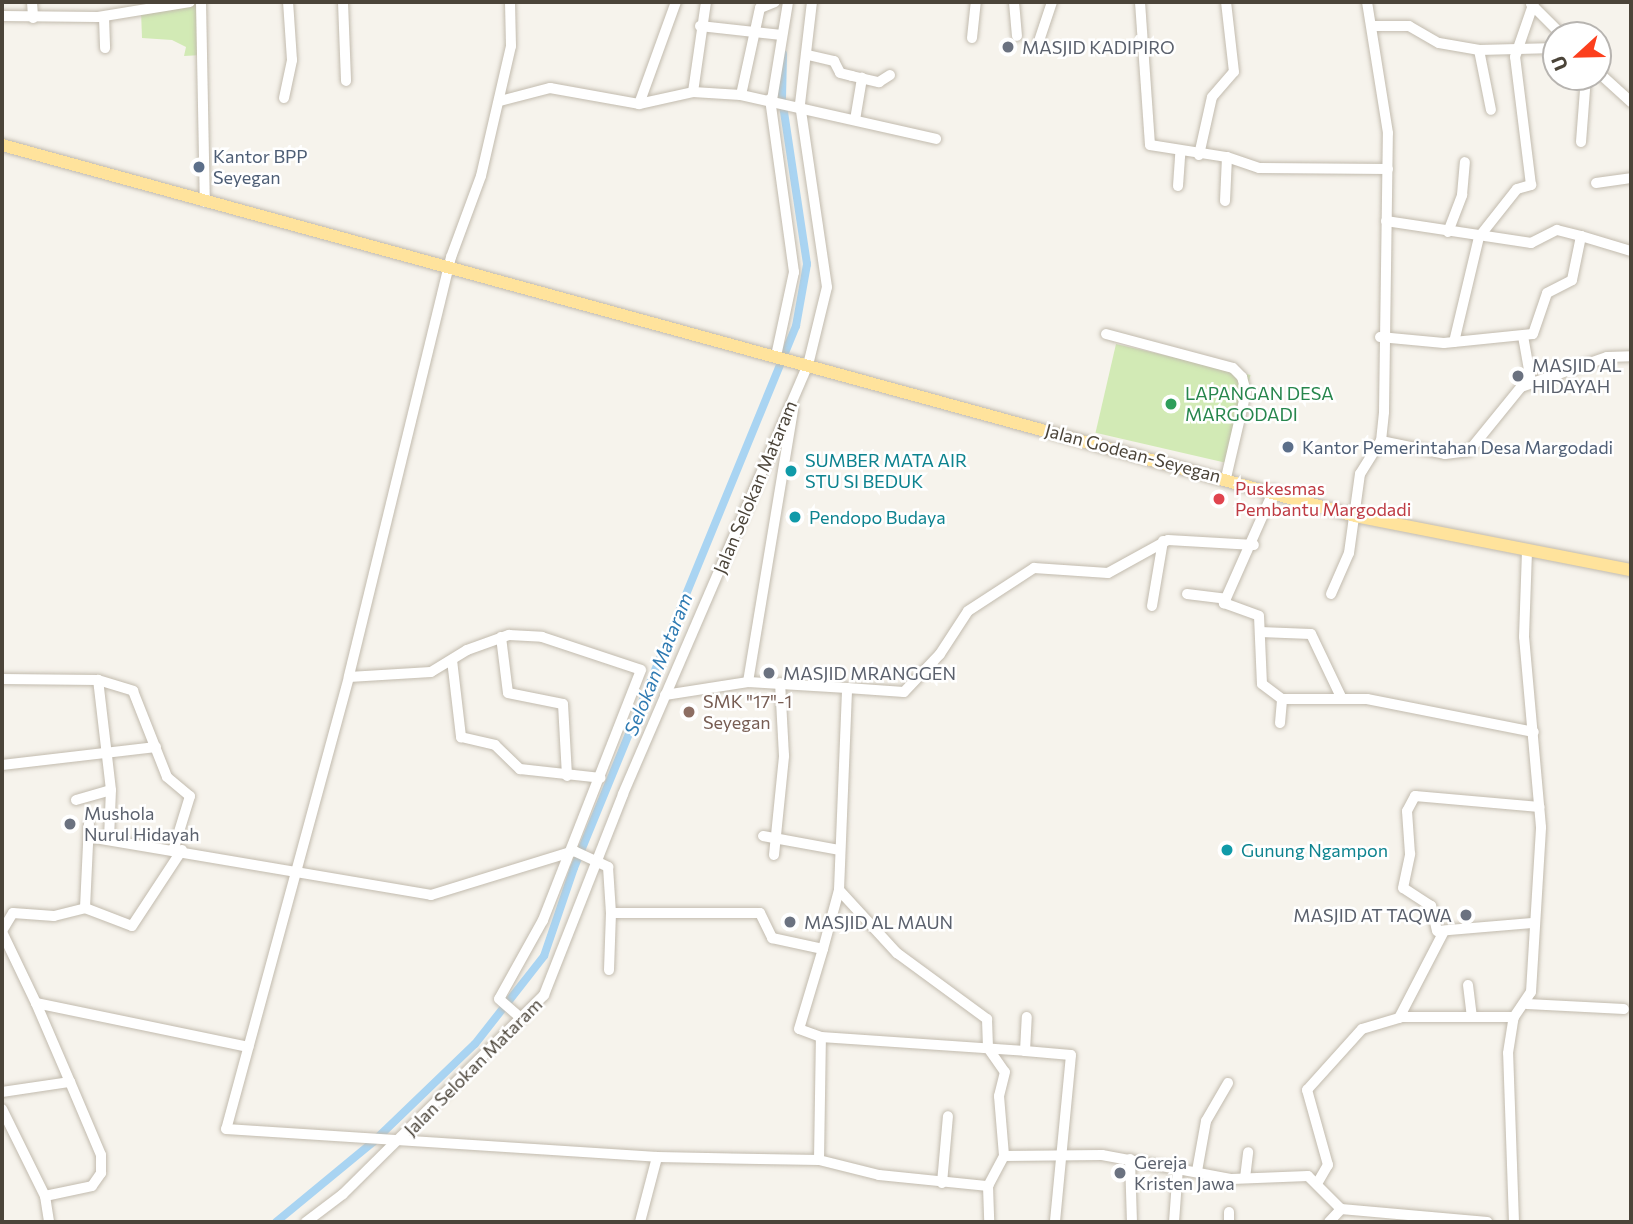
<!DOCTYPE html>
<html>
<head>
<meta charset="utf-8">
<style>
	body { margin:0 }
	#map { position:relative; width:1633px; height:1224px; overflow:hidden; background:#f6f3ec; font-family:Commissioner,sans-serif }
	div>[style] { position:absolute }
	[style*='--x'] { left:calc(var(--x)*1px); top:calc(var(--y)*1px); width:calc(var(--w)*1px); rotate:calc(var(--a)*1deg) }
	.green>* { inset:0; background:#d2eab5; transform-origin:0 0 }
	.canal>* { height:8px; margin:-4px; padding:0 4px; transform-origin:4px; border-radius:4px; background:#a9d4f2 }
	.roads { filter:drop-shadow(0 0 2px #c2bbae) drop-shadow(0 0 2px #c2bbae) }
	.minor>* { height:10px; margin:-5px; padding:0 5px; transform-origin:5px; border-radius:5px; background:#fff }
	.major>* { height:12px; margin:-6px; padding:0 6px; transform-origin:6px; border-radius:6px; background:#ffe39c }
	.dots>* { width:19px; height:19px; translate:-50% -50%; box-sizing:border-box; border:4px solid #fff; border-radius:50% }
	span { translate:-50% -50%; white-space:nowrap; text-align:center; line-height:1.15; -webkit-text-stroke:5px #fff; paint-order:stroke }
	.worship-label { font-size:18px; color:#5b616d }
	.left { translate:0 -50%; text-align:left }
	.right { translate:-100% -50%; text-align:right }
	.service-label { font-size:18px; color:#4e5e75 }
	.leisure-label { font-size:18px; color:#27864d }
	.street-label { font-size:18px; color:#4b4439 }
	.culture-label { font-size:18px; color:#0d838f }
	.health-label { font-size:18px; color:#be3a42 }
	.education-label { font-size:18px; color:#785e54 }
	.water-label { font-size:19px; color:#2e7ab2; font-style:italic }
	.frame { position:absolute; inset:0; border:4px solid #4b4439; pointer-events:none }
	.north { position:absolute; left:1542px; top:21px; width:70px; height:70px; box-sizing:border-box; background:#fff; border:2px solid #b7b4b0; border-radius:50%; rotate:248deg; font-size:19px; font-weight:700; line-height:28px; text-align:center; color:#4b4439 }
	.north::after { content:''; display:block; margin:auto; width:24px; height:32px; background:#fc3f1d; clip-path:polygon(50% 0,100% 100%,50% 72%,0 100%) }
</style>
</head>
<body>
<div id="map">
	<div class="green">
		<i style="clip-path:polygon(196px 2px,202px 55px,184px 56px,186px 47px,172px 40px,142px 38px,141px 11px)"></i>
		<i style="left:1116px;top:344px;width:138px;height:91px;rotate:13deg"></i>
	</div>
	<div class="canal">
		<i style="--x:276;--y:1222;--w:126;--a:-39.5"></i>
		<i style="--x:373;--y:1142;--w:141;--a:-43.9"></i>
		<i style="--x:475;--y:1044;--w:112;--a:-51.9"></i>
		<i style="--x:544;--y:956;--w:93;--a:-71.2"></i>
		<i style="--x:574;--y:868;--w:586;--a:-67.73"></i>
		<i style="--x:796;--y:326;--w:63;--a:-79.9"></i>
		<i style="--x:807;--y:264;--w:168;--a:-98.6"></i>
		<i style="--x:782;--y:98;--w:44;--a:-88.7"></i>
	</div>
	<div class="roads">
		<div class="minor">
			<i style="--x:32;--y:2;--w:16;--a:86"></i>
			<i style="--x:201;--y:2;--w:200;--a:88.9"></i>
			<i style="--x:343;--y:2;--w:79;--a:87.8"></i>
			<i style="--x:510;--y:2;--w:44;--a:88.7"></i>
			<i style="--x:511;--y:46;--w:133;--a:103"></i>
			<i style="--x:481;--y:176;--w:86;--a:110.3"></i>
			<i style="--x:451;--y:257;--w:432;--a:103.7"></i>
			<i style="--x:349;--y:677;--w:468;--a:105.2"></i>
			<i style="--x:226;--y:1129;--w:432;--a:3.7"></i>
			<i style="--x:657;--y:1157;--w:162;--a:1.1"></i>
			<i style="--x:819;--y:1160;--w:62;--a:14"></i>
			<i style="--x:879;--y:1175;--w:110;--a:5.8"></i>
			<i style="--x:988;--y:1186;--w:34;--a:-62"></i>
			<i style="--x:1004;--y:1156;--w:98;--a:-0.6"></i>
			<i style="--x:1102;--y:1155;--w:132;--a:10.5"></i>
			<i style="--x:1232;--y:1179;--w:76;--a:-2.3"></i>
			<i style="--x:1308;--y:1176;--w:47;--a:45"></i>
			<i style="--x:1341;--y:1209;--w:147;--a:5.1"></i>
			<i style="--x:1014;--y:2;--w:34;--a:85"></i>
			<i style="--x:1140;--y:2;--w:143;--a:86"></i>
			<i style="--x:1150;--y:145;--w:78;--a:8.9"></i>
			<i style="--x:1227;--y:157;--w:44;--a:92.6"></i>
			<i style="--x:1531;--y:4;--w:44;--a:45"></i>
			<i style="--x:2;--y:16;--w:96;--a:0.6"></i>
			<i style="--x:98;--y:17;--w:93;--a:-9.3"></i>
			<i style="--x:104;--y:17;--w:31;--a:88"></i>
			<i style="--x:700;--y:26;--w:82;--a:6.3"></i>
			<i style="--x:1374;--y:26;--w:35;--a:0"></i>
			<i style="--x:1409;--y:26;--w:34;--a:30"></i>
			<i style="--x:1439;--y:43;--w:41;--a:9.9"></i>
			<i style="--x:1479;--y:50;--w:61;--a:78.7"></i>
			<i style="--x:972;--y:38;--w:36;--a:-84"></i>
			<i style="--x:1039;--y:41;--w:41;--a:-71.6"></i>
			<i style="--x:1479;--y:50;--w:77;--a:-1.5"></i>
			<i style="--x:808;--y:55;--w:27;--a:13"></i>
			<i style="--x:834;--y:61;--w:13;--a:63"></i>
			<i style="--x:840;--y:73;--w:12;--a:14"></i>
			<i style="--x:852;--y:76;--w:28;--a:13"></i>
			<i style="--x:879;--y:82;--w:13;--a:-32"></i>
			<i style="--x:1598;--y:72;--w:45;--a:42.3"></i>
			<i style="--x:693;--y:92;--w:91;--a:-81.8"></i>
			<i style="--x:741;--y:95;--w:89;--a:-77.7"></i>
			<i style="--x:760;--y:8;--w:16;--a:-22"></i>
			<i style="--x:284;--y:98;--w:39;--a:-78"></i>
			<i style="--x:292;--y:60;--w:58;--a:-93.9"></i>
			<i style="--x:770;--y:99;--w:175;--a:82.1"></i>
			<i style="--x:794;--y:272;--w:86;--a:102.1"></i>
			<i style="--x:772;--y:100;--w:99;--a:-80.7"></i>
			<i style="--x:500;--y:101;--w:52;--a:-14.6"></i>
			<i style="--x:550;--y:88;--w:90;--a:10.2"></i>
			<i style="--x:639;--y:104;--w:55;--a:-12.5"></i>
			<i style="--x:693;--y:92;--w:48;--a:3.6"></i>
			<i style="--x:741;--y:95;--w:200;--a:12.7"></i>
			<i style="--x:639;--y:104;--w:109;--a:-70.1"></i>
			<i style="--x:855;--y:120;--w:43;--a:-80.5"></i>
			<i style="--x:1581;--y:142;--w:65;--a:-85.6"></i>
			<i style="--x:1199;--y:155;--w:59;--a:-77.4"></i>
			<i style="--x:1212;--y:97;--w:33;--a:-49"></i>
			<i style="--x:1234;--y:72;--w:70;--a:-96.5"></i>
			<i style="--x:1227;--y:157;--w:34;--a:19"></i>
			<i style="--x:1259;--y:168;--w:129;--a:0.4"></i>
			<i style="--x:1596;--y:183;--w:35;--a:-8"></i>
			<i style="--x:1178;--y:186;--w:32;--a:-86"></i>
			<i style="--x:1386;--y:221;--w:147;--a:8.6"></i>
			<i style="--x:1531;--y:243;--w:29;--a:-27"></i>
			<i style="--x:1557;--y:230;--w:25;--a:14"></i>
			<i style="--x:1448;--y:232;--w:40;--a:-69"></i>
			<i style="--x:1462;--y:195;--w:33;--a:-85"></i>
			<i style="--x:1106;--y:334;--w:131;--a:15"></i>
			<i style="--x:1233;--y:368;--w:13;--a:45"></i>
			<i style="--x:1242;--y:377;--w:16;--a:75"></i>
			<i style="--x:1246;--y:392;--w:88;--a:103.1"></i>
			<i style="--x:1523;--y:336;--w:46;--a:79.9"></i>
			<i style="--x:1380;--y:337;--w:64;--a:5.4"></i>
			<i style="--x:1444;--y:343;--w:89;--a:-5.8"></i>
			<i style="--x:1533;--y:334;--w:43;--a:-71.1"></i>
			<i style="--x:1547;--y:293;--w:28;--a:-27"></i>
			<i style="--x:1572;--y:280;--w:45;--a:-78.4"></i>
			<i style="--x:1581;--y:236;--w:52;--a:16.7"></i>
			<i style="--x:1454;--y:342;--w:108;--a:-76.6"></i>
			<i style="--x:1479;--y:237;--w:61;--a:-51.6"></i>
			<i style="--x:1517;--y:189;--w:15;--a:-16"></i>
			<i style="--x:1531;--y:185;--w:129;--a:-97.1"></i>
			<i style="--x:1515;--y:57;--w:58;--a:-70.9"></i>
			<i style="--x:1381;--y:441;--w:65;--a:11.5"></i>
			<i style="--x:1445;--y:454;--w:24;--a:-7"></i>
			<i style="--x:1469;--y:451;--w:82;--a:-50.9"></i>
			<i style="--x:1521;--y:387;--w:91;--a:-19.2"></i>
			<i style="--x:1607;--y:357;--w:24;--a:-2"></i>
			<i style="--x:1274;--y:490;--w:124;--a:113.9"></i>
			<i style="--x:1224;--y:603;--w:37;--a:20"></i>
			<i style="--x:1259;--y:616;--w:68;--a:87.5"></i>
			<i style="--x:1262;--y:684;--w:25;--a:37"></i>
			<i style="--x:1282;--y:699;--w:85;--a:0"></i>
			<i style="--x:1367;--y:699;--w:170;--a:11.2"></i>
			<i style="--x:1187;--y:594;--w:39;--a:7"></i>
			<i style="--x:1331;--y:594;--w:45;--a:-66.3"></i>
			<i style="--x:1349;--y:553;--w:80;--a:-82.1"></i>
			<i style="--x:1360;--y:474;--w:39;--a:-58"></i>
			<i style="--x:1381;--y:441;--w:29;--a:-84"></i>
			<i style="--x:1384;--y:412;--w:279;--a:-89.2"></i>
			<i style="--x:1388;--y:133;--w:133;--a:-99.1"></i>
			<i style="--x:1152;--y:606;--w:66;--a:-80.4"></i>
			<i style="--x:1260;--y:632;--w:51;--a:2.2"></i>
			<i style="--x:1311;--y:634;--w:72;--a:64.5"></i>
			<i style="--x:501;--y:637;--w:56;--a:82.9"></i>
			<i style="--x:508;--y:693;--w:56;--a:11.3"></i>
			<i style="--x:563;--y:704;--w:72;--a:86.8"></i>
			<i style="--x:452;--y:660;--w:78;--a:83.3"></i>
			<i style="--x:461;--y:737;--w:35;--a:13"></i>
			<i style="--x:495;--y:745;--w:35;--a:44"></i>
			<i style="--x:520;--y:769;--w:81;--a:6.3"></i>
			<i style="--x:349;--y:677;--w:82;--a:-3.5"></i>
			<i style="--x:431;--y:672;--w:42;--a:-31.4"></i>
			<i style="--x:467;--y:650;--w:45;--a:-19.7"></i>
			<i style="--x:509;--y:635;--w:33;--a:3"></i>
			<i style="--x:542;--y:637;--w:104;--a:18.4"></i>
			<i style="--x:641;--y:670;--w:269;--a:111.4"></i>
			<i style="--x:543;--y:920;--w:90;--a:119.1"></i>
			<i style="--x:499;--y:999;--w:30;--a:41"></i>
			<i style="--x:2;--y:679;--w:96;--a:0.6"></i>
			<i style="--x:98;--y:680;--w:37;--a:17"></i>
			<i style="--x:133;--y:691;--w:92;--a:68.4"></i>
			<i style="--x:167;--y:777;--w:30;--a:40"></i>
			<i style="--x:190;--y:796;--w:54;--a:107.1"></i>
			<i style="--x:748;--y:682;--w:276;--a:-80.6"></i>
			<i style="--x:847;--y:688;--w:57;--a:4"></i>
			<i style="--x:904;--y:692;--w:52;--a:-46.5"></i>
			<i style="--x:940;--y:654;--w:51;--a:-56.9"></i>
			<i style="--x:968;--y:611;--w:79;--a:-33.1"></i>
			<i style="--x:1034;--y:568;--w:74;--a:3.9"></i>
			<i style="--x:1108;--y:573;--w:68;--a:-28.8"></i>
			<i style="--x:1168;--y:540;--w:86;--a:3.3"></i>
			<i style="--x:1280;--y:723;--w:24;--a:-85"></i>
			<i style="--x:2;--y:765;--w:155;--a:-6.7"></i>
			<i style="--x:76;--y:800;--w:36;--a:-16"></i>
			<i style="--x:111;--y:790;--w:111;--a:-96.7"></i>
			<i style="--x:763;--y:836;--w:77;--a:10.4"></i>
			<i style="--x:89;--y:837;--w:347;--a:9.6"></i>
			<i style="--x:431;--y:895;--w:150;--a:-17.1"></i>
			<i style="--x:574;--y:851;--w:38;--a:25"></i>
			<i style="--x:608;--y:867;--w:46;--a:86.3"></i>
			<i style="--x:611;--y:913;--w:149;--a:0"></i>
			<i style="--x:760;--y:913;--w:28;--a:64"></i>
			<i style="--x:772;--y:938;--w:52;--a:12.2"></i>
			<i style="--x:823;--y:949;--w:61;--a:-74.8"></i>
			<i style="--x:839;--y:890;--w:202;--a:-87.7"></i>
			<i style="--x:847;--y:688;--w:99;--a:-176.5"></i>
			<i style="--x:748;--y:682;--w:84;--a:171.1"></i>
			<i style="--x:109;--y:839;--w:49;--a:-87.7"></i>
			<i style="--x:774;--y:855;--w:100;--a:-84.2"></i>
			<i style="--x:784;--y:756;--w:73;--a:-93.1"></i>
			<i style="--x:839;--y:890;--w:86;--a:47.4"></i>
			<i style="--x:897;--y:953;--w:112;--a:36.3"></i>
			<i style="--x:987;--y:1019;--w:29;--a:88"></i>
			<i style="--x:988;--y:1048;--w:29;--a:55"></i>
			<i style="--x:1005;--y:1072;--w:25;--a:104"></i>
			<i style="--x:999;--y:1096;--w:60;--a:85.2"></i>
			<i style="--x:85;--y:908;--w:84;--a:-87.3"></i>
			<i style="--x:1532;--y:923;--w:95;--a:175.2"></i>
			<i style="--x:1437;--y:931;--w:26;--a:-103"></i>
			<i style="--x:1431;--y:906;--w:33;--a:-147"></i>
			<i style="--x:1403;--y:888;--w:35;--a:-78"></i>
			<i style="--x:1410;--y:854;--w:43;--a:-94"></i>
			<i style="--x:1407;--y:811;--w:17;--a:-62"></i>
			<i style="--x:1415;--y:796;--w:125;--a:5"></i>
			<i style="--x:2;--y:931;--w:21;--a:-59"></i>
			<i style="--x:13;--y:913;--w:41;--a:4.2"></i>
			<i style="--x:54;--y:916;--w:32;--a:-14"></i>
			<i style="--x:85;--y:908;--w:50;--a:21"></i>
			<i style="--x:132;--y:926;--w:91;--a:-56.7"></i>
			<i style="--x:2;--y:932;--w:79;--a:64.4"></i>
			<i style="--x:609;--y:970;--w:57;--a:-88"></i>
			<i style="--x:1468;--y:985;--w:32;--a:83"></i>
			<i style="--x:1527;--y:1004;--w:97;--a:3"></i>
			<i style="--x:1399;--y:1018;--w:96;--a:-62.6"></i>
			<i style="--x:821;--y:1037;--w:204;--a:3.9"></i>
			<i style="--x:1025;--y:1051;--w:34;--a:-87"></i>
			<i style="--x:1025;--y:1051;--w:46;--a:5"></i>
			<i style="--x:1071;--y:1055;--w:168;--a:95.5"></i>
			<i style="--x:2;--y:1092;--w:69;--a:-8.4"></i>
			<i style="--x:70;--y:1082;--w:86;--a:-113.3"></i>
			<i style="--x:36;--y:1003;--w:217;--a:11.7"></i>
			<i style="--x:2;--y:1109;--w:97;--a:63.7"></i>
			<i style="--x:45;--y:1196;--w:26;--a:81"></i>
			<i style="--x:1130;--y:1159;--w:63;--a:88.2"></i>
			<i style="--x:819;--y:1160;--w:123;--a:-89.1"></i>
			<i style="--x:821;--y:1037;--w:23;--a:-160"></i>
			<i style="--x:799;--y:1029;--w:84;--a:-73.3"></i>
			<i style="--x:1197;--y:1171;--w:51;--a:-79.8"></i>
			<i style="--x:1206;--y:1121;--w:44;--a:-59.9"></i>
			<i style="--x:1245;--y:1178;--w:26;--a:-83"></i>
			<i style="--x:1318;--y:1182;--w:20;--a:-60"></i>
			<i style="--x:1328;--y:1165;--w:78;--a:-105.6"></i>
			<i style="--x:1307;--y:1090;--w:82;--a:-48"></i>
			<i style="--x:1362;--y:1029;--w:42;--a:-16.7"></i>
			<i style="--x:1402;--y:1017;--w:112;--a:0"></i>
			<i style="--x:942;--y:1183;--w:67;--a:-84.9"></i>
			<i style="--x:988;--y:1186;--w:36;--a:88"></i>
			<i style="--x:45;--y:1196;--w:48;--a:-12"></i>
			<i style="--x:92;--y:1186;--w:16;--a:-55"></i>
			<i style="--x:101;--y:1173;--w:18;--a:-90"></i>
			<i style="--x:101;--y:1155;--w:79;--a:-113"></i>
			<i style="--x:306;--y:1222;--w:46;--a:-37.1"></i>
			<i style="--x:343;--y:1194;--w:283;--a:-44.7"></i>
			<i style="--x:544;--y:995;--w:216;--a:-68.5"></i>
			<i style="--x:623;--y:794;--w:467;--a:-66.7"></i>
			<i style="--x:808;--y:365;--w:80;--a:-76.3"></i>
			<i style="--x:827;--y:287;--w:185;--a:-98.4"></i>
			<i style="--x:800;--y:104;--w:103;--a:-83.3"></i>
			<i style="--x:640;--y:1222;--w:67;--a:-75.3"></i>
			<i style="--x:1174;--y:1222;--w:54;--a:-85.8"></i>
			<i style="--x:1229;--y:1222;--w:10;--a:-90"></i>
			<i style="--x:1329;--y:1222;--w:18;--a:-47"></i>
			<i style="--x:1514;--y:1222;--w:169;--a:-92"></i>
			<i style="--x:1508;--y:1053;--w:36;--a:-81"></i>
			<i style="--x:1514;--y:1017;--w:30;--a:-56"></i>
			<i style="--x:1531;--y:992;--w:165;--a:-86.5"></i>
			<i style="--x:1541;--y:827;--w:191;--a:-95.1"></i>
			<i style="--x:1524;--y:637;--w:88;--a:-88"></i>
		</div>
		<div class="major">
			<i style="--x:2;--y:145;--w:1403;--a:15.33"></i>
			<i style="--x:1355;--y:516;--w:281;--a:11.1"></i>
		</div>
	</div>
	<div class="dots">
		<i style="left:1008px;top:47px;background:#6b7280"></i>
		<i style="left:199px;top:167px;background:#5c6f8a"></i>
		<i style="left:1518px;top:376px;background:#6b7280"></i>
		<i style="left:1171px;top:404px;background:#2e9e5b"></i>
		<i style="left:1288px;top:447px;background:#5c6f8a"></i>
		<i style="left:791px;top:471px;background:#0f9aa8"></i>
		<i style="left:1219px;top:499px;background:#e0444e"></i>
		<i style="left:795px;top:517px;background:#0f9aa8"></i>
		<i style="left:769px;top:673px;background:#6b7280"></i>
		<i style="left:689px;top:712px;background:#8d6e63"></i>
		<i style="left:70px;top:824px;background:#6b7280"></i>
		<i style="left:1227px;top:850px;background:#0f9aa8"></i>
		<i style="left:1466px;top:915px;background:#6b7280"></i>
		<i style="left:790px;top:922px;background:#6b7280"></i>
		<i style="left:1120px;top:1173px;background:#6b7280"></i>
	</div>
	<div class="worship-label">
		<span class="left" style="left:1022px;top:47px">MASJID KADIPIRO</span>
		<span class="left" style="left:1532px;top:376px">MASJID AL<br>HIDAYAH</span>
		<span class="left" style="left:783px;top:673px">MASJID MRANGGEN</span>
		<span class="left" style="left:84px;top:824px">Mushola<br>Nurul Hidayah</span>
		<span class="right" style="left:1452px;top:915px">MASJID AT TAQWA</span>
		<span class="left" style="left:804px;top:922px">MASJID AL MAUN</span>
		<span class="left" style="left:1134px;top:1173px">Gereja<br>Kristen Jawa</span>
	</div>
	<div class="service-label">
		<span class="left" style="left:213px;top:167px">Kantor BPP<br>Seyegan</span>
		<span class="left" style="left:1302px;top:447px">Kantor Pemerintahan Desa Margodadi</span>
	</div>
	<div class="leisure-label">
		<span class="left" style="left:1185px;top:404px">LAPANGAN DESA<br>MARGODADI</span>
	</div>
	<div class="street-label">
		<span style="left:1133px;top:453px;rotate:15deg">Jalan Godean-Seyegan</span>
		<span style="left:755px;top:487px;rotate:-67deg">Jalan Selokan Mataram</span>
		<span style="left:473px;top:1067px;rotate:-45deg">Jalan Selokan Mataram</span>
	</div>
	<div class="culture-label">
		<span class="left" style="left:805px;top:471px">SUMBER MATA AIR<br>STU SI BEDUK</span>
		<span class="left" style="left:809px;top:517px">Pendopo Budaya</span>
		<span class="left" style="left:1241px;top:850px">Gunung Ngampon</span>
	</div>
	<div class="health-label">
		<span class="left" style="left:1235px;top:499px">Puskesmas<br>Pembantu Margodadi</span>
	</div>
	<div class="education-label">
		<span class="left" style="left:703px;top:712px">SMK "17"-1<br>Seyegan</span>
	</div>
	<div class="water-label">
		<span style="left:658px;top:664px;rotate:-68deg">Selokan Mataram</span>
	</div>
	<div class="frame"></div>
	<div class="north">U</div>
</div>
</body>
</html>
